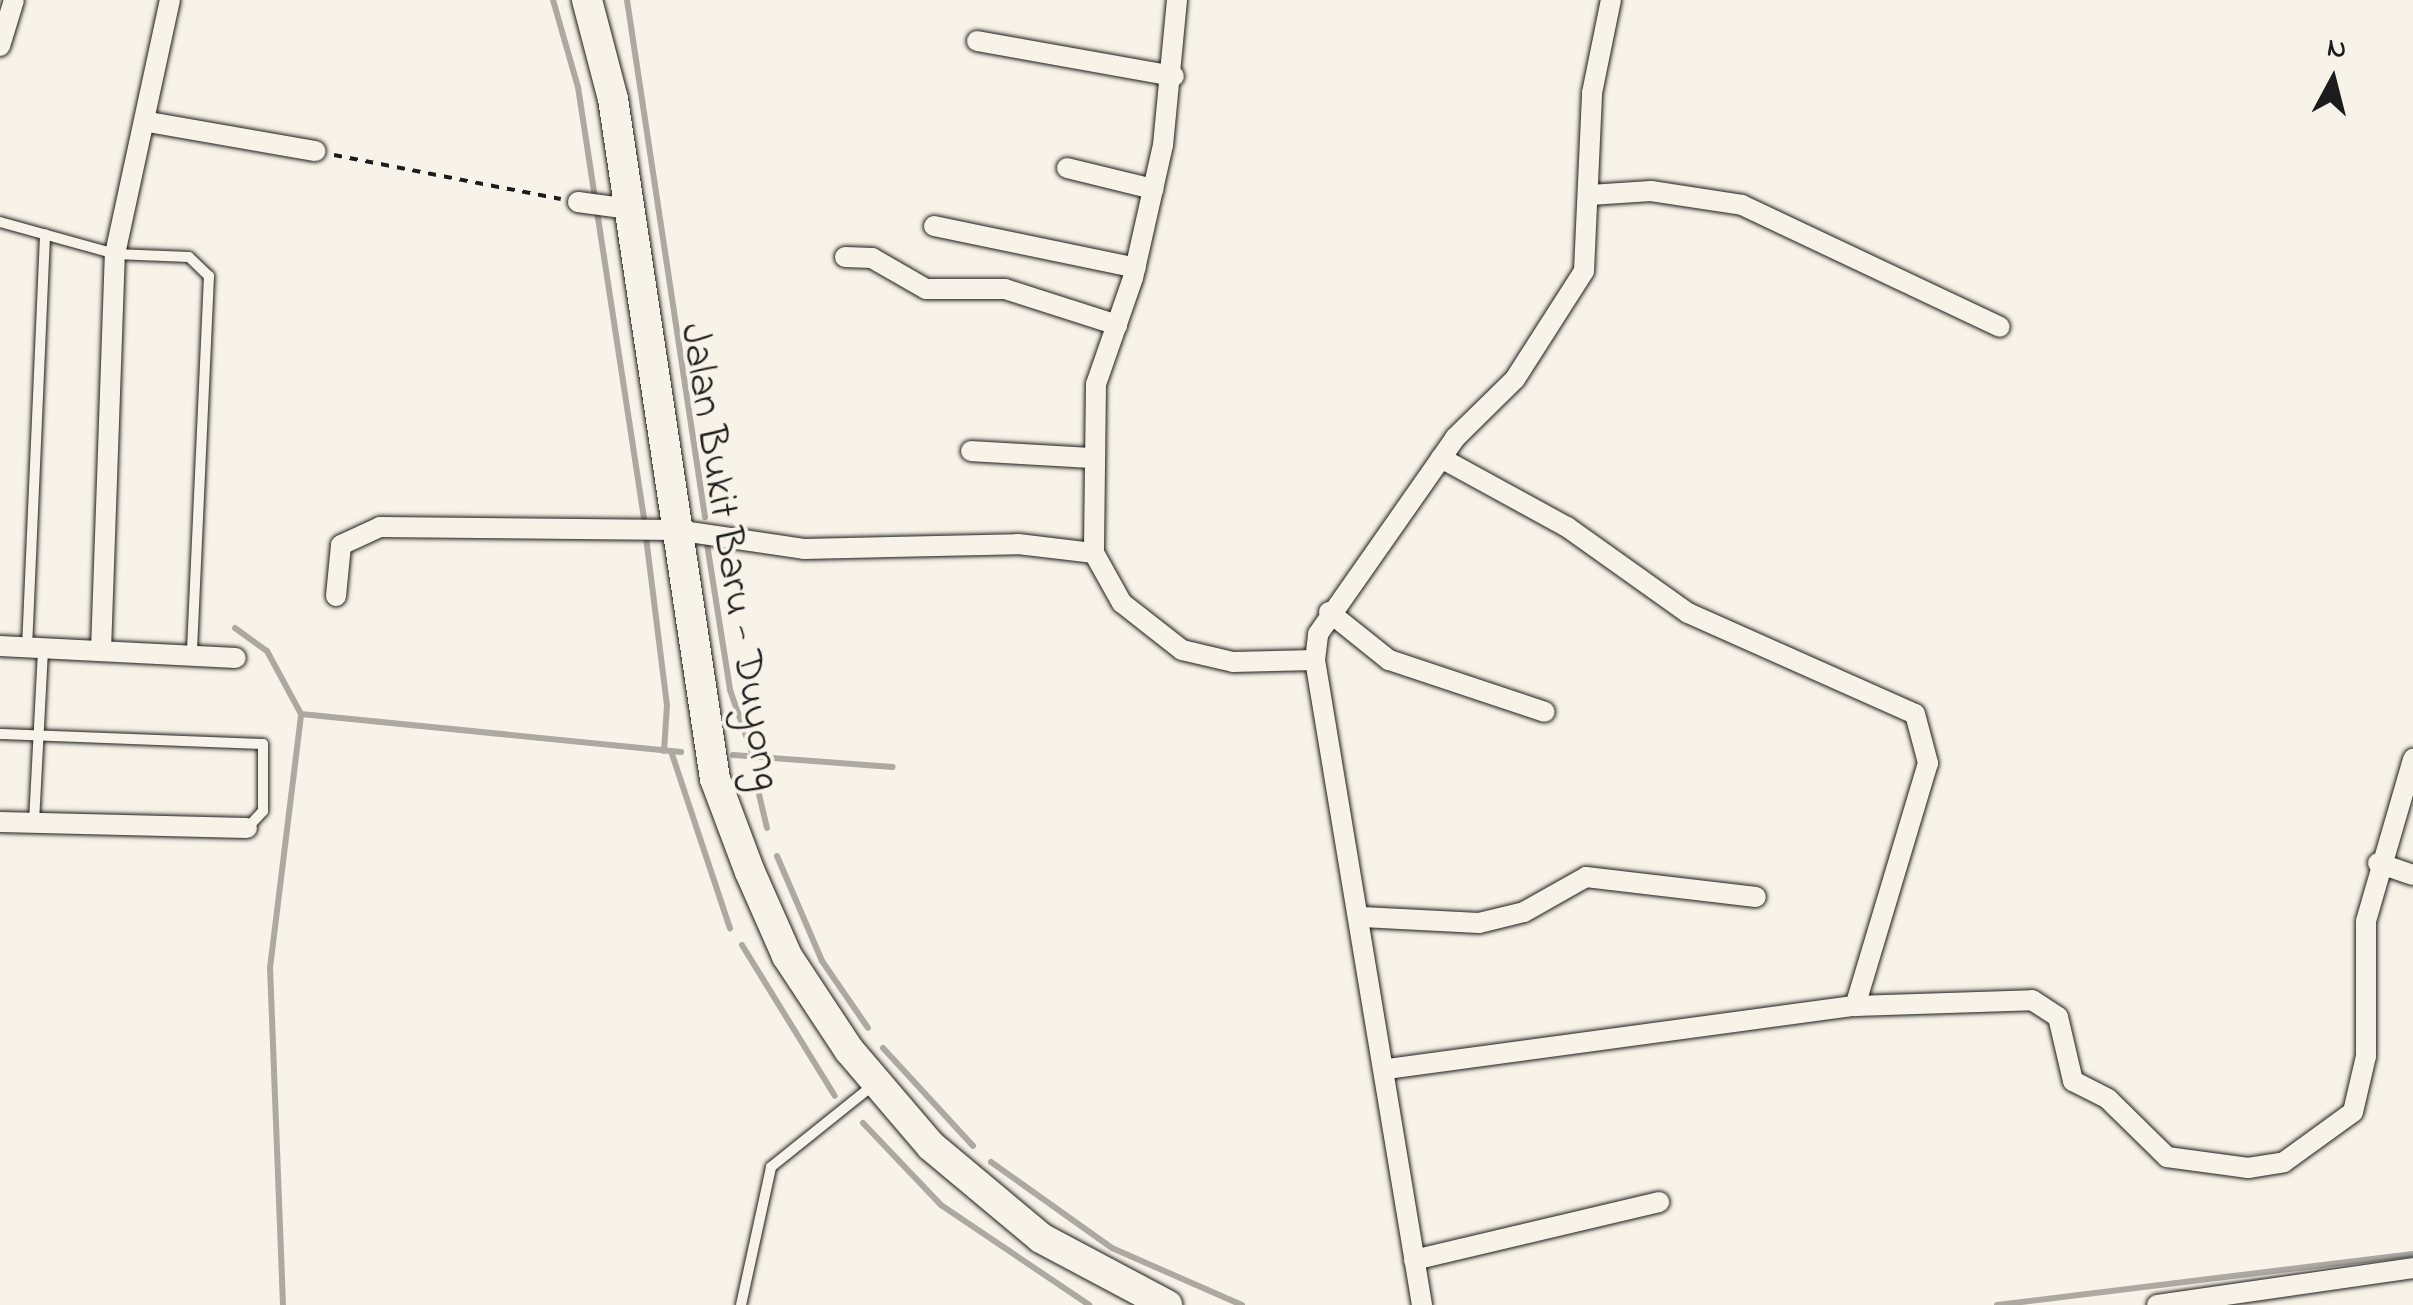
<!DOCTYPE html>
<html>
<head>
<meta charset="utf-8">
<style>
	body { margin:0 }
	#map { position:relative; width:2413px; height:1305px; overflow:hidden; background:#f7f3e8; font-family:"Indie Flower",sans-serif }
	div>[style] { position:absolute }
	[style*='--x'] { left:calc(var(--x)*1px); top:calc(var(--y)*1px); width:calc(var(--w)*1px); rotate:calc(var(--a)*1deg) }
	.stream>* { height:6px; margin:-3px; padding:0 3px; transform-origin:3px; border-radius:3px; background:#aca9a2 }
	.path>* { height:4px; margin-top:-2px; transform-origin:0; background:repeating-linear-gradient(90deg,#1c1c1c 0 8px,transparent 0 16px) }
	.roads { filter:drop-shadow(0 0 2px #1c1c1c) drop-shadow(0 0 2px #1c1c1c) }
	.service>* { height:10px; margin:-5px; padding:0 5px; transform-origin:5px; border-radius:5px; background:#f7f3e8 }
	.minor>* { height:20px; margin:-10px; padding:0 10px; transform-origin:10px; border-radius:10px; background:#f7f3e8 }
	.secondary>* { height:30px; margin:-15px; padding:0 15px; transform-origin:15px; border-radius:15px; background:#f7f3e8 }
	span { translate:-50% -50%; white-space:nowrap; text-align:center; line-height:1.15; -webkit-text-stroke:8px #f7f3e8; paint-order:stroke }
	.street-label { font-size:42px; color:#1c1c1c }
	.north { position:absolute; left:2283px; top:30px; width:100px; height:100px; -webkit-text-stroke:8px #f7f3e8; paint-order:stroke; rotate:7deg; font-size:28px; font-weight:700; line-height:40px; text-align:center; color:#1c1c1c }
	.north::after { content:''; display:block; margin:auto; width:35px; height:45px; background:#1c1c1c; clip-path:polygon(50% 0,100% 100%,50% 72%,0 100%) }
</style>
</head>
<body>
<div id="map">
	<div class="stream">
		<i style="--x:553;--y:0;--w:91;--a:74"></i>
		<i style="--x:578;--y:87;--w:436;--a:81.3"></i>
		<i style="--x:627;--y:0;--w:523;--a:81.42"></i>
		<i style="--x:646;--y:537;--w:169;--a:82.9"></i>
		<i style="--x:667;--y:705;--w:46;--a:93.7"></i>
		<i style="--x:707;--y:544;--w:148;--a:81"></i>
		<i style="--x:730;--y:690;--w:72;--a:70.6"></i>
		<i style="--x:235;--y:628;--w:39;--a:36"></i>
		<i style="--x:267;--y:651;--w:72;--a:61.6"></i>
		<i style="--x:671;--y:751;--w:187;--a:71.6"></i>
		<i style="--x:733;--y:755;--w:160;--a:4.3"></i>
		<i style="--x:757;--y:786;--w:43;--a:76.6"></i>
		<i style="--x:777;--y:856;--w:114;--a:66.8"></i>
		<i style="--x:822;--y:961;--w:81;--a:55.5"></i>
		<i style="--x:742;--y:945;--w:177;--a:58.4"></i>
		<i style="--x:883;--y:1048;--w:133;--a:47.4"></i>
		<i style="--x:863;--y:1123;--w:113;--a:46.4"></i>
		<i style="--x:941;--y:1205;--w:179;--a:34"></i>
		<i style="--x:991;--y:1162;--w:148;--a:35.4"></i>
		<i style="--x:1112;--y:1248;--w:142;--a:23.7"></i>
		<i style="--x:283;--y:1305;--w:337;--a:-92.2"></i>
		<i style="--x:270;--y:968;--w:256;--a:-83"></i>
		<i style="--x:301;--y:714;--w:382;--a:5.7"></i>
		<i style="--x:1997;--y:1305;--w:419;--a:-7"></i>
	</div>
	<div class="path">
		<i style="--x:334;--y:155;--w:231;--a:11"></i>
	</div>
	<div class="roads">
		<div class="service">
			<i style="--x:0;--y:222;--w:119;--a:15.5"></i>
			<i style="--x:115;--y:254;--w:74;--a:2.3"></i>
			<i style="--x:189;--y:257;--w:28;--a:44"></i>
			<i style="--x:209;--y:276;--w:379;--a:92.6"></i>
			<i style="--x:27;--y:648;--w:414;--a:-87.5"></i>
			<i style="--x:0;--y:734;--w:263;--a:2.2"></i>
			<i style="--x:263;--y:744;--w:67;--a:90"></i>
			<i style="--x:263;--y:811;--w:23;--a:133"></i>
			<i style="--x:34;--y:822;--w:173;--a:-87"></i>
			<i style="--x:741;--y:1305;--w:141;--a:-77.7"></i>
			<i style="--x:771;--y:1167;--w:129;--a:-38.7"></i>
		</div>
		<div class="minor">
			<i style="--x:1177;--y:0;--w:146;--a:95.5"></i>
			<i style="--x:1163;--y:145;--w:136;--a:102.7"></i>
			<i style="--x:1133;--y:278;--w:112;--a:109.2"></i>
			<i style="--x:1096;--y:384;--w:169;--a:90.7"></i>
			<i style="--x:1094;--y:553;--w:57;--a:60.8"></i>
			<i style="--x:1122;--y:603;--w:76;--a:38.1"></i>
			<i style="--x:1182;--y:650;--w:52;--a:13.2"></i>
			<i style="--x:1233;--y:662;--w:82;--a:-1.4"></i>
			<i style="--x:977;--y:41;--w:200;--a:10.1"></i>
			<i style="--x:0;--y:46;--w:48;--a:-73.1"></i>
			<i style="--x:149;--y:122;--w:169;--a:9.9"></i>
			<i style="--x:1067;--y:168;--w:89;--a:13.7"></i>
			<i style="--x:1590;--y:195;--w:61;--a:-3.8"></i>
			<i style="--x:1651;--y:191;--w:92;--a:8.7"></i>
			<i style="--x:1742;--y:205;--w:285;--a:25.3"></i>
			<i style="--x:578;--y:202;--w:52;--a:7.7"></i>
			<i style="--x:934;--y:226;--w:206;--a:11.7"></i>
			<i style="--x:845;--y:257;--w:27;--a:2"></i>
			<i style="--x:872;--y:258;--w:62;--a:29.9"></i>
			<i style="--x:926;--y:289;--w:79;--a:0"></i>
			<i style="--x:1005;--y:289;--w:118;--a:17.8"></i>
			<i style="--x:971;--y:451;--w:123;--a:3.3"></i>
			<i style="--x:1441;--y:458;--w:144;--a:28.7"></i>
			<i style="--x:1567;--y:527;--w:148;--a:35.4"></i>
			<i style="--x:1688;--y:613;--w:248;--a:24"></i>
			<i style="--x:1915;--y:714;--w:51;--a:75.1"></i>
			<i style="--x:1928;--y:763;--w:254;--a:106.7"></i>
			<i style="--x:336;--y:596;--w:51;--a:-84.4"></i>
			<i style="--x:341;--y:545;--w:43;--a:-24.8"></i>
			<i style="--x:380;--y:527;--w:296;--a:0.6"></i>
			<i style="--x:676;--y:530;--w:129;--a:8.4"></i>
			<i style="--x:804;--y:549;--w:214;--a:-1.3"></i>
			<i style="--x:1018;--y:544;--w:77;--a:6.8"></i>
			<i style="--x:1329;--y:612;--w:77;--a:38.7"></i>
			<i style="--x:1389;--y:660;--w:164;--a:18.4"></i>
			<i style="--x:0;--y:646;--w:236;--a:2.9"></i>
			<i style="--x:101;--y:651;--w:397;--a:-88"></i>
			<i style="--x:115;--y:254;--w:260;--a:-77.8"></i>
			<i style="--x:0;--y:822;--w:247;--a:1.4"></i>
			<i style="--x:2378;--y:863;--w:37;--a:19"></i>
			<i style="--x:1362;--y:917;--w:117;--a:2.9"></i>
			<i style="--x:1479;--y:923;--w:46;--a:-13.7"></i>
			<i style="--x:1524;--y:912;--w:71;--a:-29.4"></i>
			<i style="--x:1586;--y:877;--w:171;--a:6.7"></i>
			<i style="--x:1387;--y:1069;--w:472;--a:-7.7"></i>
			<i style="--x:1855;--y:1006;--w:177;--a:-1.9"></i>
			<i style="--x:2032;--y:1000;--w:31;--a:33"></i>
			<i style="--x:2058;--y:1017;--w:66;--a:76.8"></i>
			<i style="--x:2073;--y:1081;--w:39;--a:27"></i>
			<i style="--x:2108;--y:1099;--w:83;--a:44.5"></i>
			<i style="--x:2167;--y:1157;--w:82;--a:7.7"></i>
			<i style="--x:2248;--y:1168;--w:36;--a:-9"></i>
			<i style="--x:2284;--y:1162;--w:85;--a:-35.9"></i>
			<i style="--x:2353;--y:1112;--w:57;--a:-76.9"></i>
			<i style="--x:2366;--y:1056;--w:135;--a:-90"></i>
			<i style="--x:2366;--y:921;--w:169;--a:-73.8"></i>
			<i style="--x:1414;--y:1260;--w:252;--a:-13.3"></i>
			<i style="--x:1422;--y:1305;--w:654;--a:-99.42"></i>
			<i style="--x:1315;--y:660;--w:26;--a:-83"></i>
			<i style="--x:1318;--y:634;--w:239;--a:-55"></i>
			<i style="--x:1455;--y:438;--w:84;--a:-44.5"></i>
			<i style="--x:1515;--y:379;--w:128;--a:-57.4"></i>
			<i style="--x:1584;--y:271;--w:178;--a:-87.4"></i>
			<i style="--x:1592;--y:93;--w:95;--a:-78.5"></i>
			<i style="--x:2157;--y:1305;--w:259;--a:-8.2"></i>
		</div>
		<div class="secondary">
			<i style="--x:587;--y:0;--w:102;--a:75.3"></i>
			<i style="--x:613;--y:99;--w:688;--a:81.47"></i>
			<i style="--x:715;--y:779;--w:99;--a:69.4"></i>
			<i style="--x:750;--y:872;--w:92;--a:66.2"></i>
			<i style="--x:787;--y:956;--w:113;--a:56.6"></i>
			<i style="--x:849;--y:1050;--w:126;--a:49.5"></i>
			<i style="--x:931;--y:1146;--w:143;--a:39.9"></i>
			<i style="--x:1041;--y:1238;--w:143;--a:28"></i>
		</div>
	</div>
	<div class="street-label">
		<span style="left:729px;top:557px;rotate:81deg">Jalan Bukit Baru - Duyong</span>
	</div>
	<div class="north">N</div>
</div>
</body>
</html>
